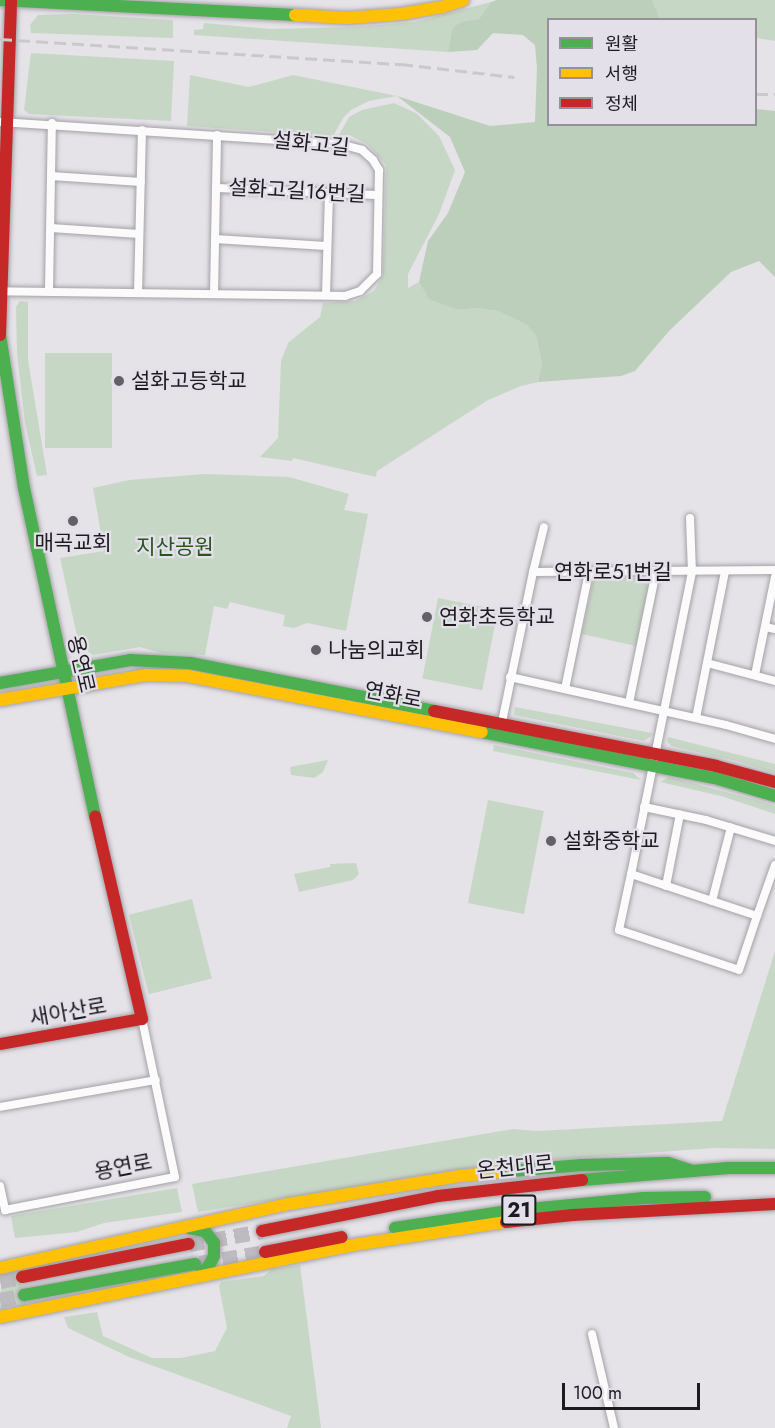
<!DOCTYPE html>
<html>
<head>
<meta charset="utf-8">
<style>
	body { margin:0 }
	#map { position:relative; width:775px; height:1428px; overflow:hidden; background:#e5e2e8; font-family:Jost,"Noto Sans KR",sans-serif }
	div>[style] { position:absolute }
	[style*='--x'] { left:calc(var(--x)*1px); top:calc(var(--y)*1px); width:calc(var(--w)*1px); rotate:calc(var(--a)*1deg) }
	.green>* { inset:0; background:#c7d7c6; transform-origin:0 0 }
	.forest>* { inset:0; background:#bccfba }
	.highway-tunnel>* { height:15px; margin-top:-7.5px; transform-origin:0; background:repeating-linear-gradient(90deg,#bdbac0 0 15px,transparent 0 23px) }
	.roads { filter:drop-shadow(0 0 2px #a4a2a6) drop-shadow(0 0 2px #a4a2a6) }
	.street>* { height:8px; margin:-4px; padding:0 4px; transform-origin:4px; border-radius:4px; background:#fbfbfc }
	.fast>* { height:12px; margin:-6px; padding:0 6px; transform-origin:6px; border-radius:6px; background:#4caf50 }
	.slow>* { height:12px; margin:-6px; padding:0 6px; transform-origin:6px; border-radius:6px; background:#ffc107 }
	.jam>* { height:12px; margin:-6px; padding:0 6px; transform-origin:6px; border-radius:6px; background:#c62828 }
	.rail>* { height:3px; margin-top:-1.5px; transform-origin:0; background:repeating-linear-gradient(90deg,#cac9ca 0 12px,transparent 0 18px) }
	.dots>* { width:16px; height:16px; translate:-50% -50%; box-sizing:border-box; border:3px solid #e4e0ea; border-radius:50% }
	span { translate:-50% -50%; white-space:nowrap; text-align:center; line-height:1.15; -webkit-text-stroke:4.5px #e4e0ea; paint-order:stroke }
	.shield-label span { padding:2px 4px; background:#e4e0ea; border:2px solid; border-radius:4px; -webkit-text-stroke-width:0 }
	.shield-label { font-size:20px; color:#1d1b1f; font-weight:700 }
	.street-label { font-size:21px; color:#1d1b1f }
	.poi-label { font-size:21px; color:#1d1b1f }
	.left { translate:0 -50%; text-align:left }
	.park-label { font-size:21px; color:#26561e }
	.legend { position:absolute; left:547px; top:18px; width:210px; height:108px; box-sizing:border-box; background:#e4e0ea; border:2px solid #949199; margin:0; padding:8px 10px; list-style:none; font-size:18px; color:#1d1b1f }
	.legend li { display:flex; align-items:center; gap:12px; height:30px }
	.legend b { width:30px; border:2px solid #949199 }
	.scale { position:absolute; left:562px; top:1383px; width:138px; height:27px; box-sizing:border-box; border:3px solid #1d1b1f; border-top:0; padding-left:8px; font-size:18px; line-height:21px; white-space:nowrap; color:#1d1b1f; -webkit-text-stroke:4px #e4e0ea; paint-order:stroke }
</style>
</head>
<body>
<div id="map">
	<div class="green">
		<i style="clip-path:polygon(652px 0,775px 0,775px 41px,756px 38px,756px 20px,660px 19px)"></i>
		<i style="clip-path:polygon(491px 2px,479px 19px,464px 21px,452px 30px,448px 52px,194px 35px,194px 30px,203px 29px,204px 23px,271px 29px,353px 27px,415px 22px)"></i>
		<i style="clip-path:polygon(73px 14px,173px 20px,173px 38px,31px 33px,30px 25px,38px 15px)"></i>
		<i style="clip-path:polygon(31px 53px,174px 61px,171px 121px,29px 114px,24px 110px)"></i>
		<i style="clip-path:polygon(190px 75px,249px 87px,293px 75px,397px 96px,369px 101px,351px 110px,343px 118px,333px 136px,187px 126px)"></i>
		<i style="clip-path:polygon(394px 103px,416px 113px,439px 136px,455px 170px,439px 214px,408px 274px,408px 288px,419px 282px,429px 298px,458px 310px,477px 308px,498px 311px,527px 325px,536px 336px,542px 363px,538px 382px,521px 386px,488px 400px,377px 471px,376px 477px,293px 458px,292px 461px,260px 457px,278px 438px,281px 361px,288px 343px,320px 317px,323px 303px,355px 301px,374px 291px,383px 275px,386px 165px,367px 144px,349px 135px,339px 135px,349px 117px,362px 110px)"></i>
		<i style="clip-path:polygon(20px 301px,28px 302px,28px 360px,47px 475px,37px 476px,25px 423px,17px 354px,16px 307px)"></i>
		<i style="left:45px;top:353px;width:67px;height:95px"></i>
		<i style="clip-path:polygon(205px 474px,289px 477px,349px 494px,344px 510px,368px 514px,346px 631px,307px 623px,294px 628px,283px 626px,285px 615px,230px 602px,227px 609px,214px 606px,205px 655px,161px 653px,140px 647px,93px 655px,79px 645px,60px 558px,104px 551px,93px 488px,129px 480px)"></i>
		<i style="clip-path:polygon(598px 578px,642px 578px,648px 586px,636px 646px,582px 634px,593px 581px)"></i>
		<i style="left:438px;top:598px;width:61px;height:82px;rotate:11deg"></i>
		<i style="clip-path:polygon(515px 707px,652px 733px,651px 736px,644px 741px,514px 715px)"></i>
		<i style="clip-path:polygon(668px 737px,775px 764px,775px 773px,736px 761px,671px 746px,667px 741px)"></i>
		<i style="clip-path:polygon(494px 745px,633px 773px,641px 780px,493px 751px)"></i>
		<i style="clip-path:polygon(328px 760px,323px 772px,314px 778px,291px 775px,290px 767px)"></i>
		<i style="clip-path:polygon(669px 777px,756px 800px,775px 806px,775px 814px,721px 796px,660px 782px)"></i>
		<i style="left:488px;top:800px;width:57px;height:105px;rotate:11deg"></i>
		<i style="clip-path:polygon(356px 863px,359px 874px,353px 880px,299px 892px,294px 874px,330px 867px,330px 864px)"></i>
		<i style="left:192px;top:899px;width:82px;height:65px;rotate:76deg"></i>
		<i style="clip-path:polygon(775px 951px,775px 1149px,714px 1148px,495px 1164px,198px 1212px,192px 1184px,513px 1129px,537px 1131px,722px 1121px)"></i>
		<i style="clip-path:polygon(177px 1188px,182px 1212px,104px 1223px,77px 1232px,15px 1238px,11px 1216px)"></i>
		<i style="clip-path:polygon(300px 1265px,321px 1428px,287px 1428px,291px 1416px,129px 1357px,68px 1328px,64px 1317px,97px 1312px,103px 1336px,152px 1358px,181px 1358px,215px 1351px,227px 1328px,219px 1286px,221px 1282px,264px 1276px,272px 1269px)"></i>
		<i style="clip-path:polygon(18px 1267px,25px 1305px,0 1310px,0 1292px,12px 1270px)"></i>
	</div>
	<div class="forest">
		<i style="clip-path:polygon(497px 0,652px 0,660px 19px,548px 20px,548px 124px,756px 124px,756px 109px,775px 111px,775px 277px,759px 261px,731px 272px,669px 331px,635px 371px,621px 376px,538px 382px,542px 363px,536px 336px,527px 325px,498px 311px,477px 308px,458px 310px,429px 299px,419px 282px,428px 241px,448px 213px,465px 172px,450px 137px,397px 96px,490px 126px,535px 122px,537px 68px,535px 45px,523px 35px,493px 33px,477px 50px,448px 52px,452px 30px,455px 26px,464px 21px,479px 19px,491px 2px)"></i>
	</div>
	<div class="highway-tunnel">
		<i style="--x:189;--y:1244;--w:74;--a:-10.1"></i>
		<i style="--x:200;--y:1263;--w:66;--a:-9.6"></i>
		<i style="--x:0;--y:1281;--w:22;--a:-10"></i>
		<i style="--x:0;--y:1300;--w:25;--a:-12"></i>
	</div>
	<div class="roads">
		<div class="street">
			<i style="--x:0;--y:122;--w:341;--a:3.7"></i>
			<i style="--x:340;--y:144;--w:23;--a:15"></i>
			<i style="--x:362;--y:150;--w:15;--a:42"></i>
			<i style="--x:373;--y:160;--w:12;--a:59"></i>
			<i style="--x:379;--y:170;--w:104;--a:91.1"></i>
			<i style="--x:377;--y:274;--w:24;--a:135"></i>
			<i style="--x:360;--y:291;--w:16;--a:162"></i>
			<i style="--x:345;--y:296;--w:344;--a:-179.2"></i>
			<i style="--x:51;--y:176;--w:90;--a:3.8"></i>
			<i style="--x:216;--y:188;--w:162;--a:2.5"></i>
			<i style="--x:51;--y:228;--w:88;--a:3.9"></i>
			<i style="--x:215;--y:239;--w:111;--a:3.6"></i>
			<i style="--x:49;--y:290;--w:167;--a:-89"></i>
			<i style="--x:138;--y:293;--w:163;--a:-88.6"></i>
			<i style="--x:214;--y:294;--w:159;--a:-88.9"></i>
			<i style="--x:326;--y:295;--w:101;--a:-88.3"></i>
			<i style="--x:690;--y:518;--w:54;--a:87.9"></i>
			<i style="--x:692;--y:572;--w:308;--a:101.4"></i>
			<i style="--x:631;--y:874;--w:133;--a:18.4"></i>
			<i style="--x:757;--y:916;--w:54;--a:-70.6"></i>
			<i style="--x:533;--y:572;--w:46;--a:-76.3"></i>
			<i style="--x:766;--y:627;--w:9;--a:13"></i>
			<i style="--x:707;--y:663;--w:70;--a:14.8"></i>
			<i style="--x:755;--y:675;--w:100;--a:-78.5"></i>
			<i style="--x:510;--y:677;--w:221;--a:12.5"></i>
			<i style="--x:726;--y:725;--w:51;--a:15.9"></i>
			<i style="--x:565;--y:689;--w:119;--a:-78.4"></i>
			<i style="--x:629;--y:703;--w:135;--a:-78.4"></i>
			<i style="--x:696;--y:718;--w:149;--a:-78.8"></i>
			<i style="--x:502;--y:722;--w:153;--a:-78.3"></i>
			<i style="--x:533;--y:572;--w:242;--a:-0.5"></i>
			<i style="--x:644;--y:807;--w:63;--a:11.8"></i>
			<i style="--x:706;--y:820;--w:72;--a:16.9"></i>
			<i style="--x:631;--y:874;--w:57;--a:102.1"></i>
			<i style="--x:619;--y:930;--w:126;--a:18.4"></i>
			<i style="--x:739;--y:970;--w:57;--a:-71.6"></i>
			<i style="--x:666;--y:886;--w:73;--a:-79"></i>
			<i style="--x:712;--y:901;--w:76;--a:-75.6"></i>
			<i style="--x:0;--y:1107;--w:158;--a:-9.8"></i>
			<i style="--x:0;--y:1186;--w:25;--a:78"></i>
			<i style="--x:5;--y:1210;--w:173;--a:-11"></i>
			<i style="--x:175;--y:1177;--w:161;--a:-101.8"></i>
			<i style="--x:592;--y:1334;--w:97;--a:76.8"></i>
		</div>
		<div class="fast">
			<i style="--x:0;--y:0;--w:295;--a:2.9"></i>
			<i style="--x:0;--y:335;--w:155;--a:81.1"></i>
			<i style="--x:24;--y:488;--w:336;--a:77.8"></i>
			<i style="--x:0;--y:683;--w:132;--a:-10"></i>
			<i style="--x:130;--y:660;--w:60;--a:2.9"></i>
			<i style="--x:190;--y:663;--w:249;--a:11.1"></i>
			<i style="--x:482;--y:732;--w:237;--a:11.2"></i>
			<i style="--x:715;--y:778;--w:63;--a:16.7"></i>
			<i style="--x:499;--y:1172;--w:83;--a:-4.8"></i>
			<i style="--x:582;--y:1165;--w:86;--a:-1.3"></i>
			<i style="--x:668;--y:1163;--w:26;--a:18"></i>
			<i style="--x:582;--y:1180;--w:147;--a:-4.7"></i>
			<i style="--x:729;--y:1168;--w:46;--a:0"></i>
			<i style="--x:189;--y:1228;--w:16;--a:11"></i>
			<i style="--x:205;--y:1231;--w:15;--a:53"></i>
			<i style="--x:214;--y:1243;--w:13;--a:90"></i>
			<i style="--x:214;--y:1256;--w:11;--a:117"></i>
			<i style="--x:209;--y:1266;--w:16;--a:137"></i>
			<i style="--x:395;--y:1228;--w:115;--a:-8.5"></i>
			<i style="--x:509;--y:1211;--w:136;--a:-5.5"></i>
			<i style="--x:644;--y:1198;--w:61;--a:-0.9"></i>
			<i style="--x:24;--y:1295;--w:174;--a:-10.3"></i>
		</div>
		<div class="slow">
			<i style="--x:295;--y:15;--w:53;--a:3.2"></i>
			<i style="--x:348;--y:18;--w:53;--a:-4.3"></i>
			<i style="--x:401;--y:14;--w:42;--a:-9.7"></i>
			<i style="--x:442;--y:7;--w:22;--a:-18"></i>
			<i style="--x:0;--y:700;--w:149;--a:-9.7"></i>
			<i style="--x:147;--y:675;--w:41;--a:1.4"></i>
			<i style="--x:188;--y:676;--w:299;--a:10.8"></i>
			<i style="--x:0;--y:1268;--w:296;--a:-12.5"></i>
			<i style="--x:289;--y:1204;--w:173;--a:-9.3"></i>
			<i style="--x:460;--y:1176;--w:39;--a:-6"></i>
			<i style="--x:0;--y:1317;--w:367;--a:-11.5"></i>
			<i style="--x:360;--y:1244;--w:148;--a:-8.6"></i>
		</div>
		<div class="jam">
			<i style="--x:0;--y:335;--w:335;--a:-88.1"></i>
			<i style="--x:434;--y:711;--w:287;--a:11"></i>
			<i style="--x:716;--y:766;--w:61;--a:15.2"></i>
			<i style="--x:0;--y:1044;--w:144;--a:-10"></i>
			<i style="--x:142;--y:1019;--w:208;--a:-103"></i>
			<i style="--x:506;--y:1222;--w:67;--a:-6"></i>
			<i style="--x:573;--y:1215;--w:202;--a:-3.1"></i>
			<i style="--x:262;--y:1231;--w:179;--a:-11.2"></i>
			<i style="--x:438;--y:1196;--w:145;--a:-6.3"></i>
			<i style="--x:265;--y:1252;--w:78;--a:-11"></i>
			<i style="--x:22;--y:1277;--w:170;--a:-11.2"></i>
		</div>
	</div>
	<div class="rail">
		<i style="--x:0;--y:39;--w:402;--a:3.6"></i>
		<i style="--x:401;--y:64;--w:114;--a:6.6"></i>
		<i style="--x:756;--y:94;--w:19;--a:0"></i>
	</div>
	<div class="dots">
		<i style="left:119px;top:381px;background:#636165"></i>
		<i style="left:73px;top:521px;background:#636165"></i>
		<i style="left:427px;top:617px;background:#636165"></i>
		<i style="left:316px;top:650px;background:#636165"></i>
		<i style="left:551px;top:841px;background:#636165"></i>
	</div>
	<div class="shield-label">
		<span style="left:519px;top:1210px">21</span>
	</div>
	<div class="street-label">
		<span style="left:311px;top:144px;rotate:6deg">설화고길</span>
		<span style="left:297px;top:191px;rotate:3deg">설화고길16번길</span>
		<span style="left:613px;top:572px">연화로51번길</span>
		<span style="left:81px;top:664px;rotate:77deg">용연로</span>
		<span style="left:393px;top:695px;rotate:11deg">연화로</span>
		<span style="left:68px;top:1012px;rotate:-10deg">새아산로</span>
		<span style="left:123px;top:1167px;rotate:-11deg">용연로</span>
		<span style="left:515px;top:1167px;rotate:-6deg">온천대로</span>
	</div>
	<div class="poi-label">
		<span class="left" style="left:131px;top:381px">설화고등학교</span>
		<span style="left:73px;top:543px">매곡교회</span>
		<span class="left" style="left:439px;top:617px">연화초등학교</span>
		<span class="left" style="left:328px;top:650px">나눔의교회</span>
		<span class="left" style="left:563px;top:841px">설화중학교</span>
	</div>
	<div class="park-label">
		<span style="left:175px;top:547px">지산공원</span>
	</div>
	<ul class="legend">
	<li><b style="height:8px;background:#4caf50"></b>원활</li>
	<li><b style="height:8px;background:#ffc107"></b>서행</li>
	<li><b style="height:8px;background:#c62828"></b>정체</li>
	</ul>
	<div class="scale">100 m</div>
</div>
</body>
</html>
